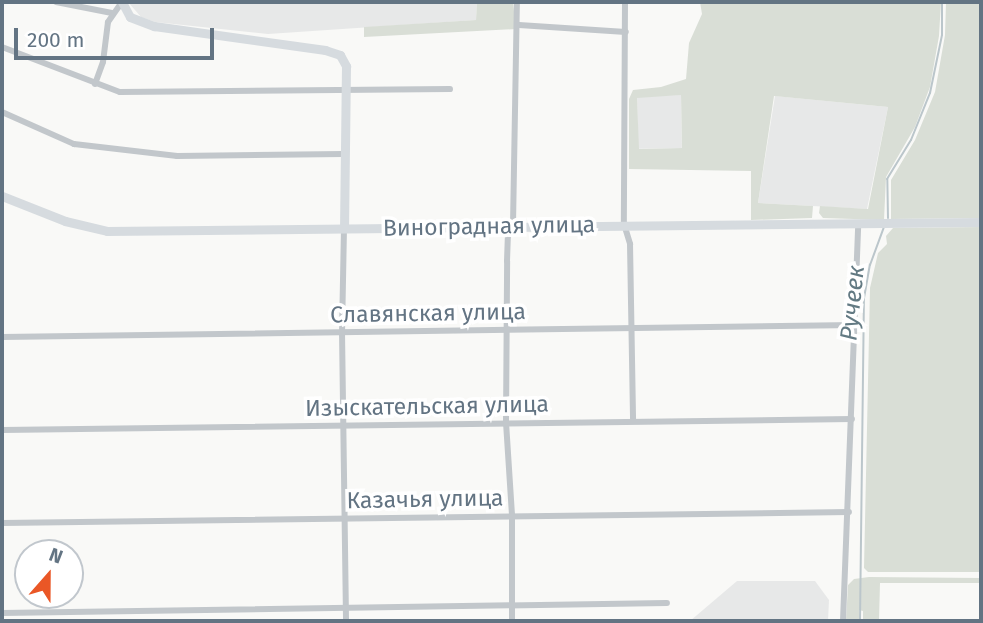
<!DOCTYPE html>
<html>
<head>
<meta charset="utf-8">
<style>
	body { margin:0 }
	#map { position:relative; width:983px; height:623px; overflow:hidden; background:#f9f9f7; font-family:"Fira Sans",sans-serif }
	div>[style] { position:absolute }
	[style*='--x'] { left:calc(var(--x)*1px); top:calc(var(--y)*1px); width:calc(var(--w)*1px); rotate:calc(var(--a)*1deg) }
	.built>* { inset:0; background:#e7e8e8; transform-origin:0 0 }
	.green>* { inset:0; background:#d9ded6 }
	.stream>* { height:2px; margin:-1px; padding:0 1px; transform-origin:1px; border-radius:1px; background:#bbc6cb }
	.street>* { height:6px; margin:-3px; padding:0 3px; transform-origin:3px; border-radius:3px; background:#c2c7cb }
	.secondary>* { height:9px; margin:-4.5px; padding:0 4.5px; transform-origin:4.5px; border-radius:4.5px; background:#d6dbdf }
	span { translate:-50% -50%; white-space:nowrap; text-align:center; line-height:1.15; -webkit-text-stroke:7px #fff; paint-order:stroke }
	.street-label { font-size:23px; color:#637483 }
	.water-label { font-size:24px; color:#637a83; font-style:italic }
	.frame { position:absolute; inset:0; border:4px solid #637483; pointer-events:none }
	.north { position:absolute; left:14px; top:539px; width:70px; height:70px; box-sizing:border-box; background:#fff; border:2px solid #c1c7cd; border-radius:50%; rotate:21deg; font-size:19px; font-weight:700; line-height:28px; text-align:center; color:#637483 }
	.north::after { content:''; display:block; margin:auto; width:24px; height:32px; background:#ea5726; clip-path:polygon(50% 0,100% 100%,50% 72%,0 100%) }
	.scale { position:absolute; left:14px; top:28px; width:200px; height:32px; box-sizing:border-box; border:4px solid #637483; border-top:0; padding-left:9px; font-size:21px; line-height:24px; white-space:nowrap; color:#637483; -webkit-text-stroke:5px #fff; paint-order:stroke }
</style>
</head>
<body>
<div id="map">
	<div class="built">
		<i style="clip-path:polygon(128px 2px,477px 2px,476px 20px,268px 34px,155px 22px,141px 17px)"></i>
		<i style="left:681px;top:95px;width:53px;height:44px;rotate:89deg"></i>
		<i style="clip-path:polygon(775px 96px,888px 107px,867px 209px,758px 203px)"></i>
		<i style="clip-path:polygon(737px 581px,815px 581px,829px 600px,828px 621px,690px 621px)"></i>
	</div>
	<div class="green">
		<i style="clip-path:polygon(477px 2px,513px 2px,516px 29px,364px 37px,364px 27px,476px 20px)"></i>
		<i style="clip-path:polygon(evenodd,700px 2px,941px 2px,939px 36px,930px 87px,915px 127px,886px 177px,884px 220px,823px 218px,819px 213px,820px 206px,868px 209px,888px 107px,774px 96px,758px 203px,813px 206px,812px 218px,751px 220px,751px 171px,629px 169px,629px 99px,633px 90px,661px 87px,686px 79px,689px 43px,702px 14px,700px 2px,681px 95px,682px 148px,639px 149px,637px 98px,681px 95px)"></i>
		<i style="clip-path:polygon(946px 2px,981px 2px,981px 218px,891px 219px,891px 180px,915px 140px,935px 92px,945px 35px)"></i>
		<i style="clip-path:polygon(981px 227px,981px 572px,868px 572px,864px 568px,870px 288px,878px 253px,887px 244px,886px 236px,893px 228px)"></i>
		<i style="clip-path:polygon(869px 577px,981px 578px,981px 583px,880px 583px,879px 621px,863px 621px,863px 611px,859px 610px,859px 621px,846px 621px,848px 585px,854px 579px)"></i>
	</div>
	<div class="stream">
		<i style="--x:888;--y:218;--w:39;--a:-91"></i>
		<i style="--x:887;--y:179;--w:46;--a:-58.4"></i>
		<i style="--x:911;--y:140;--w:51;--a:-68"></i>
		<i style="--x:930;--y:93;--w:59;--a:-78.3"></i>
		<i style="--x:942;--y:35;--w:33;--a:-90"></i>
		<i style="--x:860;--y:621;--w:323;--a:-89.3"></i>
		<i style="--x:864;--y:298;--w:34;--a:-80"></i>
		<i style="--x:870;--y:265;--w:40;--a:-69.8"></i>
	</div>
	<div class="street">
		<i style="--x:56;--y:2;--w:57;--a:11.1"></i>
		<i style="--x:625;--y:2;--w:222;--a:90.3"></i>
		<i style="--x:624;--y:224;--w:21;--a:73"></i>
		<i style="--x:630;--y:244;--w:177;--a:89"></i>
		<i style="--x:519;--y:25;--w:107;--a:3.7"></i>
		<i style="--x:2;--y:47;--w:126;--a:20.9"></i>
		<i style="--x:120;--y:92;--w:330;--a:-0.5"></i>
		<i style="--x:95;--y:84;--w:23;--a:-70"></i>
		<i style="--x:103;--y:62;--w:40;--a:-82.9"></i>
		<i style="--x:108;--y:22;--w:24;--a:-55"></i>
		<i style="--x:2;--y:112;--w:79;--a:24"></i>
		<i style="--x:74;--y:144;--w:104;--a:6.6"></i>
		<i style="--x:177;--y:156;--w:166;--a:-0.7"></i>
		<i style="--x:344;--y:228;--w:104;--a:91.1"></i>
		<i style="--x:342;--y:332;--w:289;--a:89.2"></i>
		<i style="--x:2;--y:337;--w:853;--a:-0.81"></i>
		<i style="--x:2;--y:430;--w:850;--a:-0.74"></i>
		<i style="--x:2;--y:523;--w:847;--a:-0.74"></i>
		<i style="--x:2;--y:613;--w:665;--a:-0.86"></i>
		<i style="--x:512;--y:621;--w:106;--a:-90"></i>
		<i style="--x:512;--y:515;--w:92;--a:-93.7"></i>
		<i style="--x:506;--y:423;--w:162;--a:-89.6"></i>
		<i style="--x:507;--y:261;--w:25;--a:-88"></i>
		<i style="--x:508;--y:236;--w:12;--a:-66"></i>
		<i style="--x:513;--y:225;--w:223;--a:-89"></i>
		<i style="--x:843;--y:621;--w:397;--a:-87.8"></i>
	</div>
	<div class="secondary">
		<i style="--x:122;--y:2;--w:17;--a:62"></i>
		<i style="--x:130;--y:17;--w:26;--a:21"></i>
		<i style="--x:154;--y:26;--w:173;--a:8"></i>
		<i style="--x:325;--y:50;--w:16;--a:18"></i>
		<i style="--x:340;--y:55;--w:13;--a:61"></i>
		<i style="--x:346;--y:66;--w:162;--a:90.7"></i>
		<i style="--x:2;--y:196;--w:68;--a:21.6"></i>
		<i style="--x:65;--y:221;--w:43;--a:13.4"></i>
		<i style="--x:107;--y:231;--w:874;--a:-0.59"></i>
	</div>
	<div class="street-label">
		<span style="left:489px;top:226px;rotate:-1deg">Виноградная улица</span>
		<span style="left:428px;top:313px;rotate:-1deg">Славянская улица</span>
		<span style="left:427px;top:406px;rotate:-1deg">Изыскательская улица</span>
		<span style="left:425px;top:499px;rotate:-1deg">Казачья улица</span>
	</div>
	<div class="water-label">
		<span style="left:853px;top:303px;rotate:-84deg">Ручеек</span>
	</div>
	<div class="frame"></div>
	<div class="north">N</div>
	<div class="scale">200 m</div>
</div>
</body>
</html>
